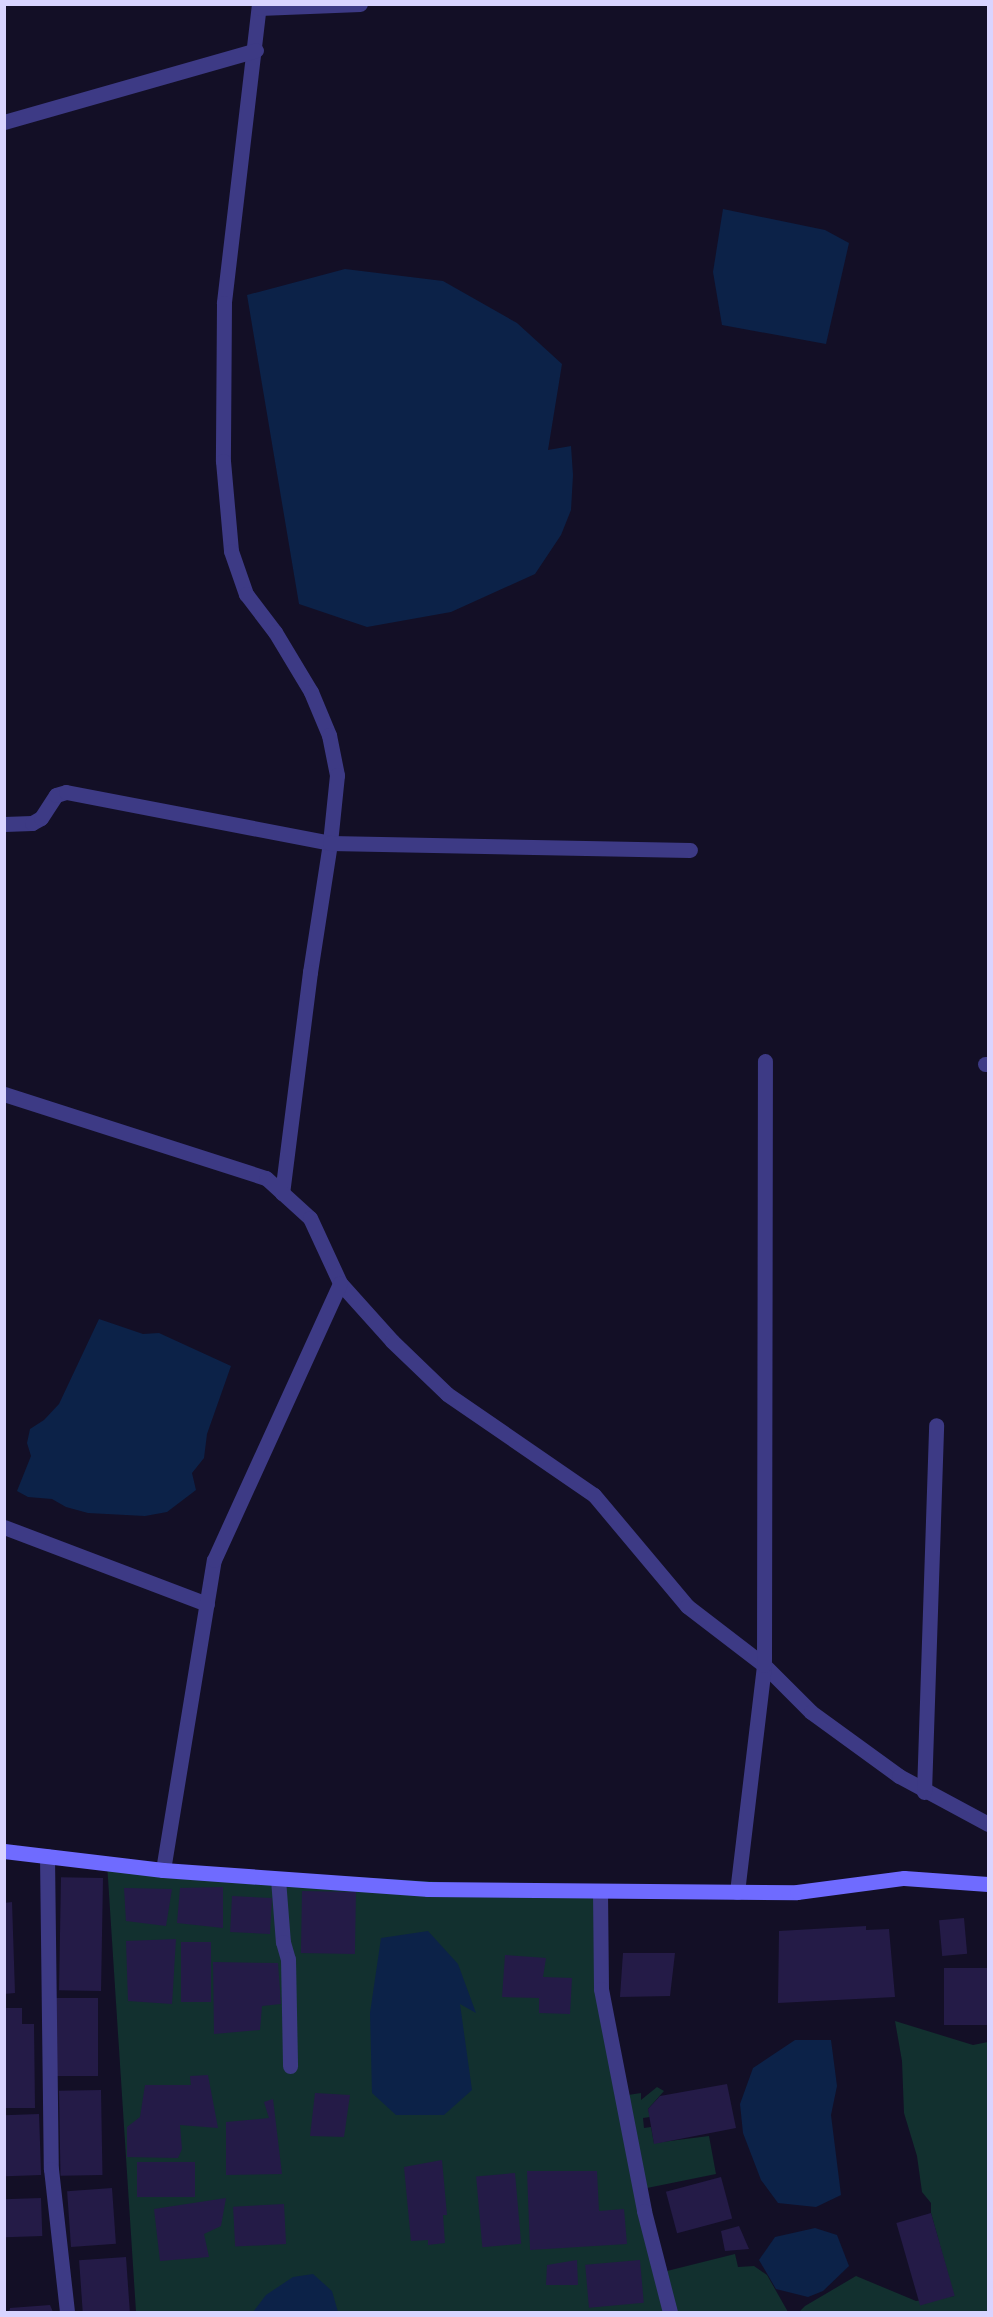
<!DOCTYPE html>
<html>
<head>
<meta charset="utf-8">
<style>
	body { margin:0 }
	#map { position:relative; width:993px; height:2317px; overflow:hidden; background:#130f26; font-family:"Sofia Sans Condensed",sans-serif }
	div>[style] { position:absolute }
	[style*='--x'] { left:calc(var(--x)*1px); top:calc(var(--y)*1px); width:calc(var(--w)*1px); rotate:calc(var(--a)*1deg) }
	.green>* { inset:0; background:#12302f }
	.water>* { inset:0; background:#0c2248 }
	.building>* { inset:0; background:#241b47; transform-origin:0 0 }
	.street>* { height:15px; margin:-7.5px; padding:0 7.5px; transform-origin:7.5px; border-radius:7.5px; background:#3d3a85 }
	.secondary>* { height:15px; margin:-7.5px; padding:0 7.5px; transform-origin:7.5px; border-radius:7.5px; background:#6f6bff }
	span { translate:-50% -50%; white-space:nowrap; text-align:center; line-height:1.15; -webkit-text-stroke:4.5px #130f26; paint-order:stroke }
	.frame { position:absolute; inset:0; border:6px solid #d9d4ff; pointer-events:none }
</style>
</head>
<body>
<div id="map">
	<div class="green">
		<i style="clip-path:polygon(107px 1863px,600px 1891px,601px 1990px,663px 2272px,735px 2254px,738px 2267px,754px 2266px,767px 2275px,788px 2312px,136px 2312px)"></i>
		<i style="clip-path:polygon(895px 2021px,973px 2045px,988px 2042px,988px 2312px,799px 2312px,805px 2306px,856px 2276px,916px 2301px,954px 2296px,931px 2213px,931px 2203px,922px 2192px,917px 2156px,904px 2113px,902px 2061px)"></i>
		<i style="clip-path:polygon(657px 2087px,664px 2091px,648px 2109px,650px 2117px,643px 2118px,644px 2128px,651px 2127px,654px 2143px,709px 2136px,716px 2174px,647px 2188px,628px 2095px,641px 2093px,641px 2100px)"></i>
	</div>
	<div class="water">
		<i style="clip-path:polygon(723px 209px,825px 230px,849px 243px,826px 344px,722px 325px,713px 272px)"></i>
		<i style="clip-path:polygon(345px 269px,443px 281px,517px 323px,562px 364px,548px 450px,571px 446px,573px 475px,571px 510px,561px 535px,535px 574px,451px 612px,367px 627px,299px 604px,247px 295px)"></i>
		<i style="clip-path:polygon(99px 1319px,143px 1334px,159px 1333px,231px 1366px,207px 1434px,204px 1458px,192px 1473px,196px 1490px,167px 1512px,145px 1516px,88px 1513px,66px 1507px,52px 1499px,28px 1497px,17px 1491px,31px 1456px,27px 1443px,30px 1429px,44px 1420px,59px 1404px)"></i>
		<i style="clip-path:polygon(428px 1931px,458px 1964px,476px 2013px,460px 2004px,472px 2090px,444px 2115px,396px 2115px,372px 2093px,370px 2013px,381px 1938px)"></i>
		<i style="clip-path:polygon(795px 2040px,831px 2040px,837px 2086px,831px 2115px,841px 2195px,816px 2207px,778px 2203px,761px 2180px,743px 2133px,740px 2104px,753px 2068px)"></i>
		<i style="clip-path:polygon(815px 2228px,837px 2235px,849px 2266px,823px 2291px,808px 2297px,776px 2289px,759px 2260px,775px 2237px)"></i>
		<i style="clip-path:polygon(313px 2274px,332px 2291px,338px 2312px,253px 2312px,266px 2295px,293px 2277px)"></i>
	</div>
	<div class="building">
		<i style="left:103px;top:1878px;width:113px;height:42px;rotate:91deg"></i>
		<i style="clip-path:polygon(223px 1887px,223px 1928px,177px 1923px,180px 1888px)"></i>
		<i style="clip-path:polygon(124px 1888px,172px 1889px,166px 1926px,126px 1921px)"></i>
		<i style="left:302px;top:1891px;width:54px;height:62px;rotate:1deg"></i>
		<i style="left:232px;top:1896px;width:40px;height:36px;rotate:3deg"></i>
		<i style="clip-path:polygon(12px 1902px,15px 1993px,4px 1994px,4px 1903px)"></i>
		<i style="left:964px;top:1918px;width:36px;height:25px;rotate:85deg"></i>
		<i style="clip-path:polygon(866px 1926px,866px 1930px,889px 1929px,895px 1997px,778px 2003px,779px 1931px)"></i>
		<i style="clip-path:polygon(176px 1939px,172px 2004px,128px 2001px,126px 1941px)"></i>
		<i style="left:181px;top:1942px;width:30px;height:60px"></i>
		<i style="clip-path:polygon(623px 1953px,675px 1953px,670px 1996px,620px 1997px)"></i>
		<i style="clip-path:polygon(505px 1955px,546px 1958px,543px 1977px,572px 1978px,570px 2014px,539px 2013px,539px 1998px,502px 1997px)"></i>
		<i style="clip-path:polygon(213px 1962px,278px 1963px,281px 2004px,262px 2006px,260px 2030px,214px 2034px)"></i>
		<i style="left:988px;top:1968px;width:57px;height:44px;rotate:90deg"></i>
		<i style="left:55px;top:1998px;width:43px;height:78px"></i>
		<i style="clip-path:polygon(4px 2008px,22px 2008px,22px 2024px,34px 2024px,35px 2108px,4px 2108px)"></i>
		<i style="clip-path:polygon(208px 2075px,218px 2128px,180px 2125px,182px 2149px,178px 2158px,127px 2157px,127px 2127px,140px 2117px,145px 2085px,191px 2085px,190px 2076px)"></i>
		<i style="clip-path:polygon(727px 2084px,736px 2128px,654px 2144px,648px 2109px,660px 2096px)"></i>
		<i style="left:101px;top:2090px;width:85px;height:42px;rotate:89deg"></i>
		<i style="clip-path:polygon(315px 2093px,350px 2095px,344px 2137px,310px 2136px)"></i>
		<i style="clip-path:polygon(273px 2099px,282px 2174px,226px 2175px,226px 2122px,269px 2118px,264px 2102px)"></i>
		<i style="left:39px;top:2114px;width:61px;height:35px;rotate:88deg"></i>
		<i style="clip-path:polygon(442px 2160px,447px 2215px,443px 2215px,445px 2243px,428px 2245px,428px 2240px,411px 2241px,404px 2167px)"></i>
		<i style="left:137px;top:2162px;width:58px;height:35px"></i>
		<i style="clip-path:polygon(527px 2171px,597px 2171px,599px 2211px,624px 2209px,627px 2244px,530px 2250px)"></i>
		<i style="left:515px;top:2173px;width:71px;height:39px;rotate:85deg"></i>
		<i style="left:721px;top:2177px;width:43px;height:57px;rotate:75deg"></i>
		<i style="left:112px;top:2188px;width:56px;height:45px;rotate:86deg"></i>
		<i style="left:41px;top:2198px;width:38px;height:37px;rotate:88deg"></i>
		<i style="clip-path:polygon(226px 2198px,221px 2226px,204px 2234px,209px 2257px,160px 2261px,154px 2209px)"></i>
		<i style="left:284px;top:2204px;width:40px;height:51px;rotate:87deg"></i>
		<i style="left:931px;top:2213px;width:86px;height:36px;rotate:74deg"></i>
		<i style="clip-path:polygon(739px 2226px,749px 2249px,725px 2251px,721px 2231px)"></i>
		<i style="left:126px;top:2257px;width:55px;height:47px;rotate:86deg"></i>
		<i style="clip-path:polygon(577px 2260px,578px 2285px,546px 2285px,547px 2265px)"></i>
		<i style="left:640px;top:2260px;width:43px;height:55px;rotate:85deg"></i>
		<i style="clip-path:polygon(50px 2305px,53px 2312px,9px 2312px,10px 2308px)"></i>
	</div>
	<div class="street">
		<i style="--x:259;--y:4;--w:301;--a:96.7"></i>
		<i style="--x:224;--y:303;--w:158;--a:90.4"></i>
		<i style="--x:223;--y:461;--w:90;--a:84.9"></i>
		<i style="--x:231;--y:551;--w:46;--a:70.8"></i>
		<i style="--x:246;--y:594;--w:48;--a:52.7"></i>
		<i style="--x:275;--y:632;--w:70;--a:59"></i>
		<i style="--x:311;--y:692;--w:47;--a:67.3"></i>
		<i style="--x:329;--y:735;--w:41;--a:78.7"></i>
		<i style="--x:337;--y:775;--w:68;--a:95.9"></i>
		<i style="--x:330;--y:843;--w:131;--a:98.8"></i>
		<i style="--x:310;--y:972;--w:223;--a:97.2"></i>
		<i style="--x:259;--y:8;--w:101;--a:-2.3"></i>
		<i style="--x:4;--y:122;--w:262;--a:-15.9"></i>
		<i style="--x:4;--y:824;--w:28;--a:-2"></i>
		<i style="--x:32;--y:823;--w:10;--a:-29"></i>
		<i style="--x:41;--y:818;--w:27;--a:-57"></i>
		<i style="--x:56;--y:795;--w:10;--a:-17"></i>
		<i style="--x:66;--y:792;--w:269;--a:10.9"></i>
		<i style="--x:330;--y:843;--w:360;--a:1.1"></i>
		<i style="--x:985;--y:1064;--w:3;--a:0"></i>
		<i style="--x:4;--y:1094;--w:275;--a:17.8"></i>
		<i style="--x:266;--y:1178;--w:59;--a:42.3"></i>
		<i style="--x:310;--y:1218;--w:72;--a:65.2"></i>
		<i style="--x:340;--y:1283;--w:78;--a:48.1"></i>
		<i style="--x:392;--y:1341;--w:76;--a:43.9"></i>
		<i style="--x:447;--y:1394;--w:178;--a:34.5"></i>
		<i style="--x:594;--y:1495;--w:145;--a:50"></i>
		<i style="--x:687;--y:1606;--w:97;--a:37.5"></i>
		<i style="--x:764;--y:1665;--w:66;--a:45"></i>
		<i style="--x:811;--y:1712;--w:109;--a:36"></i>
		<i style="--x:899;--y:1776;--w:101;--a:28.3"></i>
		<i style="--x:4;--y:1527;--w:217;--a:20.8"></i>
		<i style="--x:924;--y:1792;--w:367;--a:-88.1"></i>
		<i style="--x:47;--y:1856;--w:313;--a:89.3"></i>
		<i style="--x:51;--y:2169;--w:144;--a:83.6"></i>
		<i style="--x:163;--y:1870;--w:314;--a:-80.7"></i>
		<i style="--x:214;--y:1560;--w:304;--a:-65.5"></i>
		<i style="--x:278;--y:1879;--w:63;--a:85.5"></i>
		<i style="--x:283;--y:1942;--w:18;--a:74"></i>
		<i style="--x:288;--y:1959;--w:107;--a:88.9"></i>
		<i style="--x:600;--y:1891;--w:98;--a:89.4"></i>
		<i style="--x:601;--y:1989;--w:226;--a:79"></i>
		<i style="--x:644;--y:2211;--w:104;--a:75.6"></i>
		<i style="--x:737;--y:1892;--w:229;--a:-83.2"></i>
		<i style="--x:764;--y:1665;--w:604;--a:-89.91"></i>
	</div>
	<div class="secondary">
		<i style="--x:4;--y:1851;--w:160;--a:6.8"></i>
		<i style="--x:163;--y:1870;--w:266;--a:4.1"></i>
		<i style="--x:428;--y:1889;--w:369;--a:0.5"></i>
		<i style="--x:797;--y:1892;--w:108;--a:-7.5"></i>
		<i style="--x:904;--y:1878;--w:84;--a:4.1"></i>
	</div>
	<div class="frame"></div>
</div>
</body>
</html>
